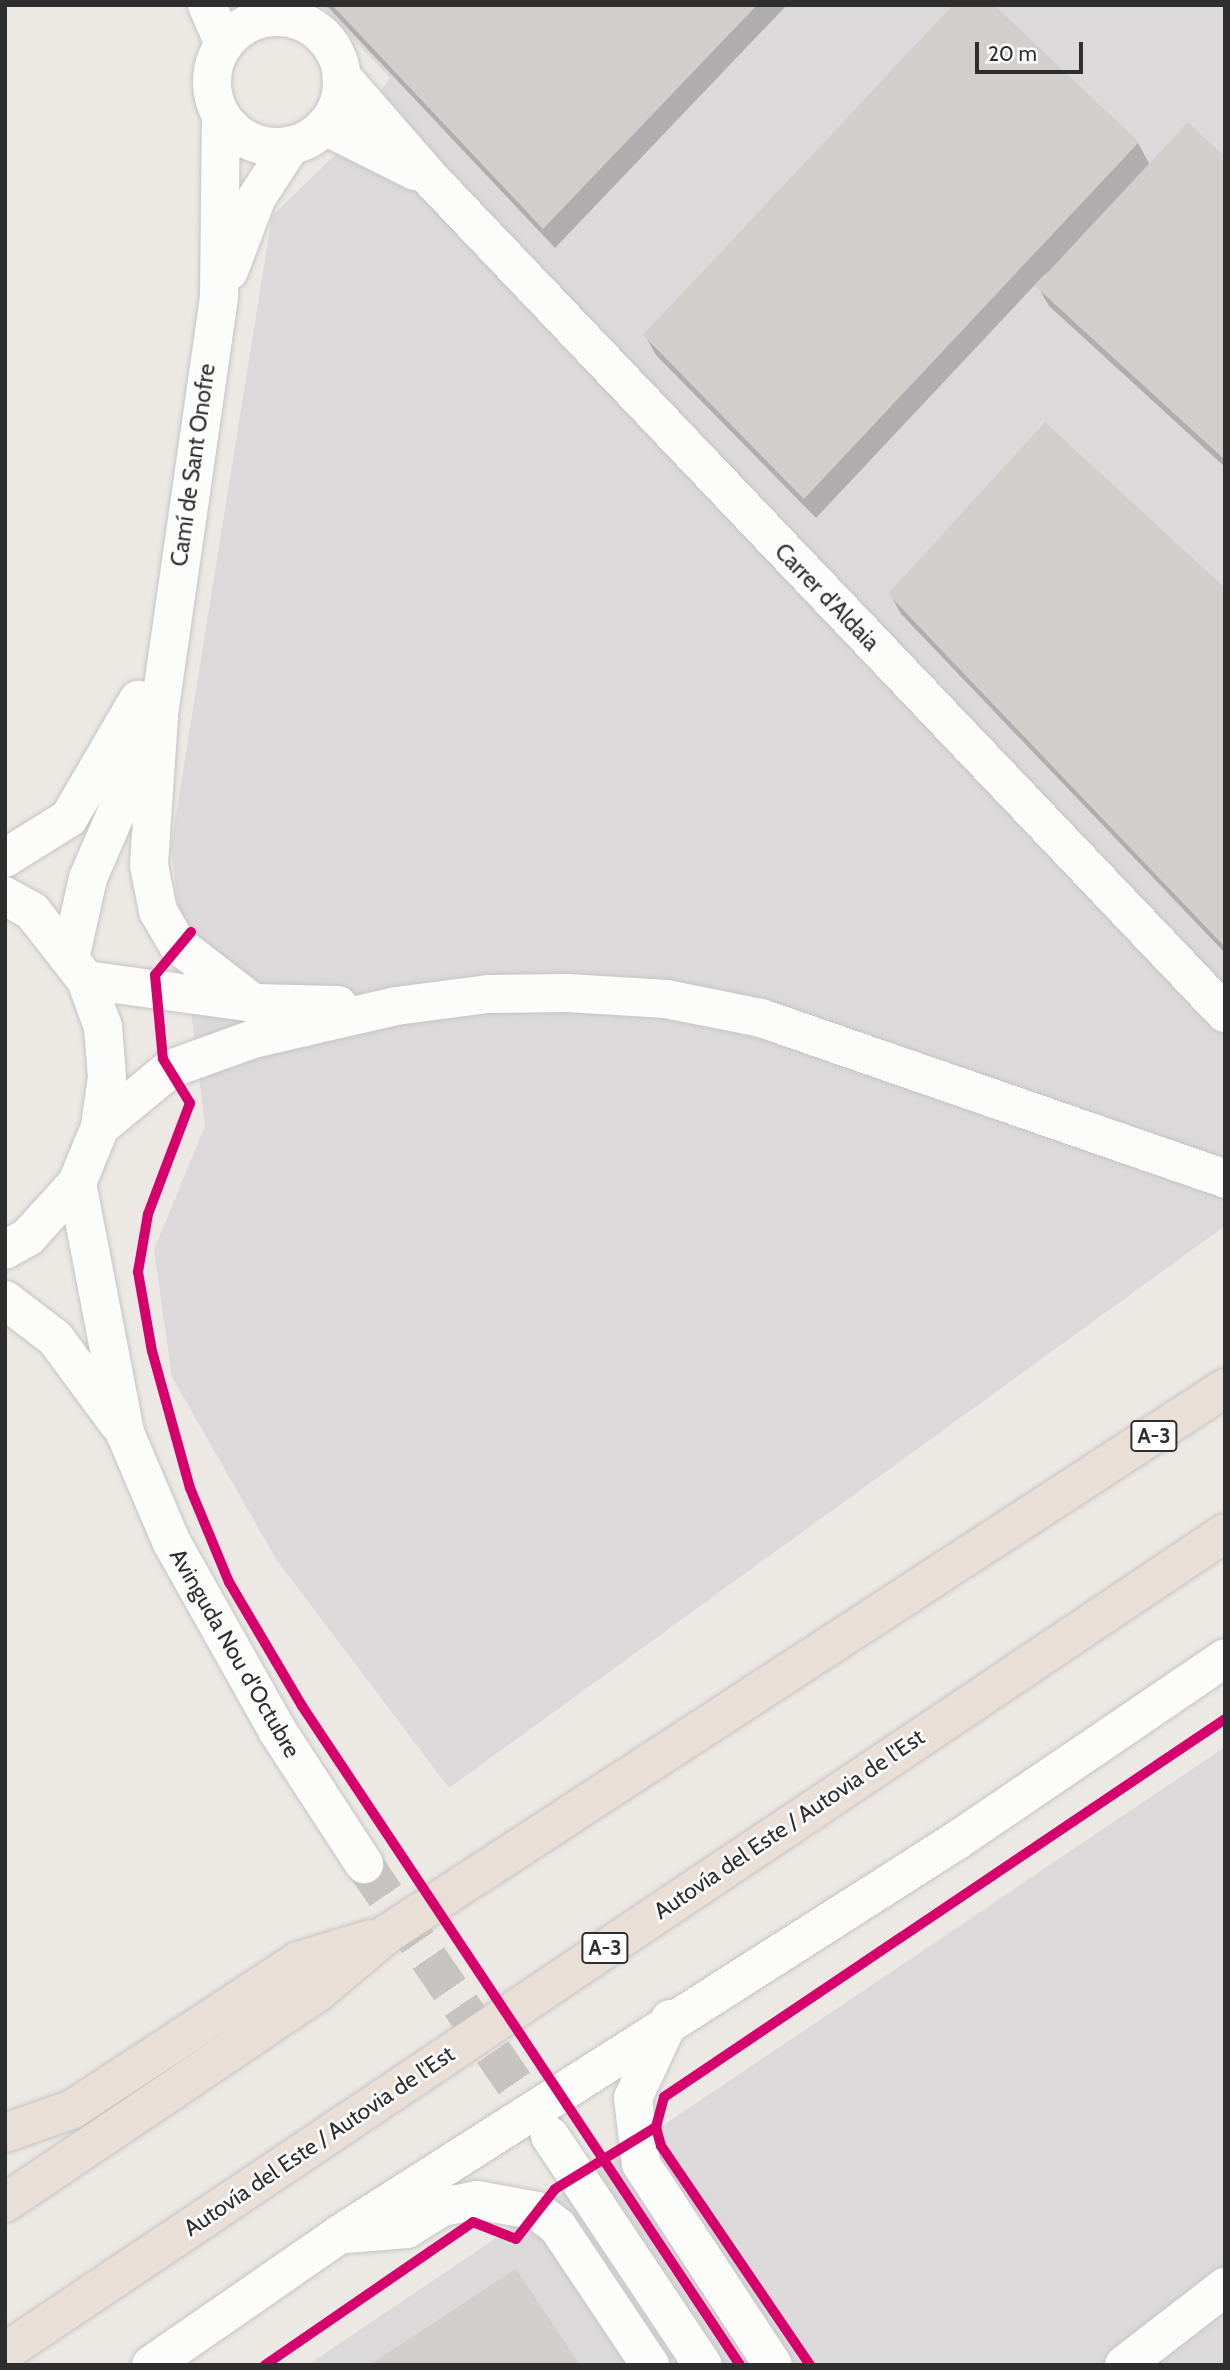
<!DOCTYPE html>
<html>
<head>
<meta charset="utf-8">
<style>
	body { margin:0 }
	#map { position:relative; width:1230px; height:2370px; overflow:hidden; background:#ece8e4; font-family:Cabin,sans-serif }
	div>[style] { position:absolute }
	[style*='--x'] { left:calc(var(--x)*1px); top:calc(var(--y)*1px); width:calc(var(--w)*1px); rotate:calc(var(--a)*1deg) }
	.industrial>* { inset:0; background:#dcd9db }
	.shadow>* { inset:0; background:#0003 }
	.building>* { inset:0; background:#d1cecb }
	.tertiary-tunnel>* { height:38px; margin-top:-19px; transform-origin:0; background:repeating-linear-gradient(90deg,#c6c3c0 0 38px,transparent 0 57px) }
	.roads { filter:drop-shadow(0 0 2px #c5c4c5) drop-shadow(0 0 2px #c5c4c5) }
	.minor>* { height:38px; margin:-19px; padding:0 19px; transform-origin:19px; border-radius:19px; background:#fcfcfb }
	.tertiary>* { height:38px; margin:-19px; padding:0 19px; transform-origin:19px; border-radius:19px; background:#fcfcfb }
	.secondary>* { height:38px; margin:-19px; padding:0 19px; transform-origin:19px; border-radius:19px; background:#fcfcfb }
	.secondary>.ring { margin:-19px; padding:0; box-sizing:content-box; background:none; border:38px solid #fcfcfb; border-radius:50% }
	.motorway>* { height:38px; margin:-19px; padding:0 19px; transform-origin:19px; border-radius:19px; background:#eadfd6 }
	.cycleway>* { height:10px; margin:-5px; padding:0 5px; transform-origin:5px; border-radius:5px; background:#d6006c }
	span { translate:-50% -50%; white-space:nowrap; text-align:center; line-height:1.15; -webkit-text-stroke:5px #fff; paint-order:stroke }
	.shield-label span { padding:2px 5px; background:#fff; border:2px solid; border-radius:5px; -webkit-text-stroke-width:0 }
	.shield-label { font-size:21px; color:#2e2e2e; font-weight:700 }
	.street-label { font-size:23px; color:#2e2e2e }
	.frame { position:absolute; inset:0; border:7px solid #2e2e2e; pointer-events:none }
	.scale { position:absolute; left:975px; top:42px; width:108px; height:32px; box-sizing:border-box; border:4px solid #2e2e2e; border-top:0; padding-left:9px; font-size:21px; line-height:24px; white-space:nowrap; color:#2e2e2e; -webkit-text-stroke:5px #fff; paint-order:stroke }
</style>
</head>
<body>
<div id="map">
	<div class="industrial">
		<i style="clip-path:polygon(321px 5px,1225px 5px,1225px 1226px,449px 1788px,276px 1559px,172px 1377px,154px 1250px,205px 1126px,171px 846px,272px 216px,337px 153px,390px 78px)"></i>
		<i style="clip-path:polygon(1225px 1747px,1225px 2365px,308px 2365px,496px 2238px)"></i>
	</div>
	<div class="shadow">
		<i style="clip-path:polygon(326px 5px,787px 5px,555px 248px)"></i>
		<i style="clip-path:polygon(1138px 143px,1150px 165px,1225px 159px,1225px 467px,1049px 306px,1038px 287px,1047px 272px,816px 518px,656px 355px,645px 335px)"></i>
		<i style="clip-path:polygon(1225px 590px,1225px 953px,901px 614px,890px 594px)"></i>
	</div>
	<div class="building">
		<i style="clip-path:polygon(332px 5px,757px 5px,543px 229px)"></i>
		<i style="clip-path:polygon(953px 5px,994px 5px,1139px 142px,804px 499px,643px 335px)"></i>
		<i style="clip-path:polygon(1188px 122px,1225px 157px,1225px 460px,1035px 286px)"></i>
		<i style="clip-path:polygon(1045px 422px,1225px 588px,1225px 947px,888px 594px)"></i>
		<i style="clip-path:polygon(516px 2269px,580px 2365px,369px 2365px)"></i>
	</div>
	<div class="tertiary-tunnel">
		<i style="--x:364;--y:1864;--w:330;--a:55.6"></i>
	</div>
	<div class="roads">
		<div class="minor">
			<i style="--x:1124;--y:2365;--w:128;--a:-37.7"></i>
		</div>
		<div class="tertiary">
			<i style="--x:342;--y:77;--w:134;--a:48.9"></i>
			<i style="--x:430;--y:178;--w:1153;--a:46.41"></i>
			<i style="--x:325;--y:126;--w:101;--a:26.6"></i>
			<i style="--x:159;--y:717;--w:148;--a:93.9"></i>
			<i style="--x:149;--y:865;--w:47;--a:78.9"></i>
			<i style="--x:158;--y:911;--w:39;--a:60"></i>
			<i style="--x:178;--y:945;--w:95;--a:37.7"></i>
			<i style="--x:86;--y:980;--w:169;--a:7.8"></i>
			<i style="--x:253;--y:1003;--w:85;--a:1.3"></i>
			<i style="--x:100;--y:1127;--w:91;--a:-39.6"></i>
			<i style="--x:170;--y:1069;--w:88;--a:-19.9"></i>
			<i style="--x:253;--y:1039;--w:147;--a:-13"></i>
			<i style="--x:396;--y:1006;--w:93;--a:-7.4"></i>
			<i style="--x:488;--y:994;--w:80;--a:-0.7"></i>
			<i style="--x:568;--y:993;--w:98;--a:3.5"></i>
			<i style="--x:666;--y:999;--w:97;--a:11.3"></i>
			<i style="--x:761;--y:1018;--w:491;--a:19.1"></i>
			<i style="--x:77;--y:1183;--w:255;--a:79.1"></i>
			<i style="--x:125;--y:1433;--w:117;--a:66.9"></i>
			<i style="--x:171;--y:1541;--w:217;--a:60.7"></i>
			<i style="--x:277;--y:1730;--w:160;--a:57"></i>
			<i style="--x:5;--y:1300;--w:63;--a:37.2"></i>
			<i style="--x:55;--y:1338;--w:106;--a:53.5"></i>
			<i style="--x:670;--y:2019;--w:87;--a:115.1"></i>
			<i style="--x:633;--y:2098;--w:66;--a:83.1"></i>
			<i style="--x:641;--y:2164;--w:240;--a:56.7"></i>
			<i style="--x:550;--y:2136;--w:275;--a:56.3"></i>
			<i style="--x:346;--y:2234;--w:61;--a:-4.7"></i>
			<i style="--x:407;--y:2229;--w:41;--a:-32.2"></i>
			<i style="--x:442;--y:2207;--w:36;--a:-11"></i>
			<i style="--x:477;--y:2200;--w:61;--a:10.4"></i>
			<i style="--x:537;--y:2211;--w:26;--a:37"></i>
			<i style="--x:558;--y:2227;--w:166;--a:56.3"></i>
			<i style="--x:151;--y:2365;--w:230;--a:-34.7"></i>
			<i style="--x:340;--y:2234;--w:731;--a:-32.54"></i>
			<i style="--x:956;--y:1841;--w:325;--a:-34.2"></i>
		</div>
		<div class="secondary">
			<i style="--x:207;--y:5;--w:43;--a:66.4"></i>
			<i class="ring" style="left:212px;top:17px;width:92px;height:92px"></i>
			<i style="--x:229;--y:271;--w:79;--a:-69.3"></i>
			<i style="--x:257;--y:197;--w:62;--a:-56.8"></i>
			<i style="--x:5;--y:858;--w:75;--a:-32"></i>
			<i style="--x:69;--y:818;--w:137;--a:-59.7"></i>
			<i style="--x:5;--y:896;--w:31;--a:29"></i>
			<i style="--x:32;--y:911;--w:88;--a:52"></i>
			<i style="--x:86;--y:980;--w:50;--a:70.1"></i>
			<i style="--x:103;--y:1027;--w:50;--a:85.4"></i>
			<i style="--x:107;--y:1077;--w:50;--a:98"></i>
			<i style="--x:100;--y:1127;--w:61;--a:112.3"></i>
			<i style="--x:77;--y:1183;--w:73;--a:132.2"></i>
			<i style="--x:28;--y:1237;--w:26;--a:151"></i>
			<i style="--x:71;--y:954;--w:78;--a:-77.4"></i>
			<i style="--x:88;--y:878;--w:179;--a:-66.6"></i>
			<i style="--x:159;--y:714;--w:422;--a:-81.8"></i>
			<i style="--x:219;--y:296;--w:180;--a:-89.4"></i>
		</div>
		<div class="motorway">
			<i style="--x:5;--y:2133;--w:72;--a:-19.4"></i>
			<i style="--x:73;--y:2109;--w:269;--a:-33.3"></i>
			<i style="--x:298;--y:1961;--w:76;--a:-16.8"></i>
			<i style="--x:5;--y:2203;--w:379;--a:-34"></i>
			<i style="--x:319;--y:1991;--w:89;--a:-40"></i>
			<i style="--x:387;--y:1934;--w:1000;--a:-33.09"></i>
			<i style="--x:5;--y:2352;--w:1469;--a:-33.87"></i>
		</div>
	</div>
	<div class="cycleway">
		<i style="--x:191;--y:932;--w:56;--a:129.9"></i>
		<i style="--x:155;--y:975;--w:84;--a:84.6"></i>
		<i style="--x:163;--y:1059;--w:52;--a:58.5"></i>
		<i style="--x:190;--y:1103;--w:119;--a:110.7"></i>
		<i style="--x:148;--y:1214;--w:59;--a:99.8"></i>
		<i style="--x:138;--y:1272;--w:80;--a:80"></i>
		<i style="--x:152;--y:1351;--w:142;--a:74.5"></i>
		<i style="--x:190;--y:1488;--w:102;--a:67.5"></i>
		<i style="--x:229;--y:1582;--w:144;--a:59.5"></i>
		<i style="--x:302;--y:1706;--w:791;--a:56.39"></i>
		<i style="--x:265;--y:2365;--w:252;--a:-34.5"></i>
		<i style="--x:473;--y:2222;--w:46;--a:21.6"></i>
		<i style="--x:516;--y:2239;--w:63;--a:-52"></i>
		<i style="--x:555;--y:2189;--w:119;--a:-31.5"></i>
		<i style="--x:810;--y:2365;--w:265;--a:-124.2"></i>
		<i style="--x:661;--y:2146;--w:20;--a:-105"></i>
		<i style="--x:656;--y:2127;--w:31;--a:-75"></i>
		<i style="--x:664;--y:2097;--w:676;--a:-33.97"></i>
	</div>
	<div class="shield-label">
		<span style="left:1154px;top:1436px">A-3</span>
		<span style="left:605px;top:1948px">A-3</span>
	</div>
	<div class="street-label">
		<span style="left:193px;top:465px;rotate:-82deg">Camí de Sant Onofre</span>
		<span style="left:827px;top:597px;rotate:46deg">Carrer d'Aldaia</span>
		<span style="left:235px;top:1653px;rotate:60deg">Avinguda Nou d'Octubre</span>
		<span style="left:789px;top:1824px;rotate:-34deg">Autovía del Este / Autovia de l'Est</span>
		<span style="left:319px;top:2141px;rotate:-34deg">Autovía del Este / Autovia de l'Est</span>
	</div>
	<div class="frame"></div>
	<div class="scale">20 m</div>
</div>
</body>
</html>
